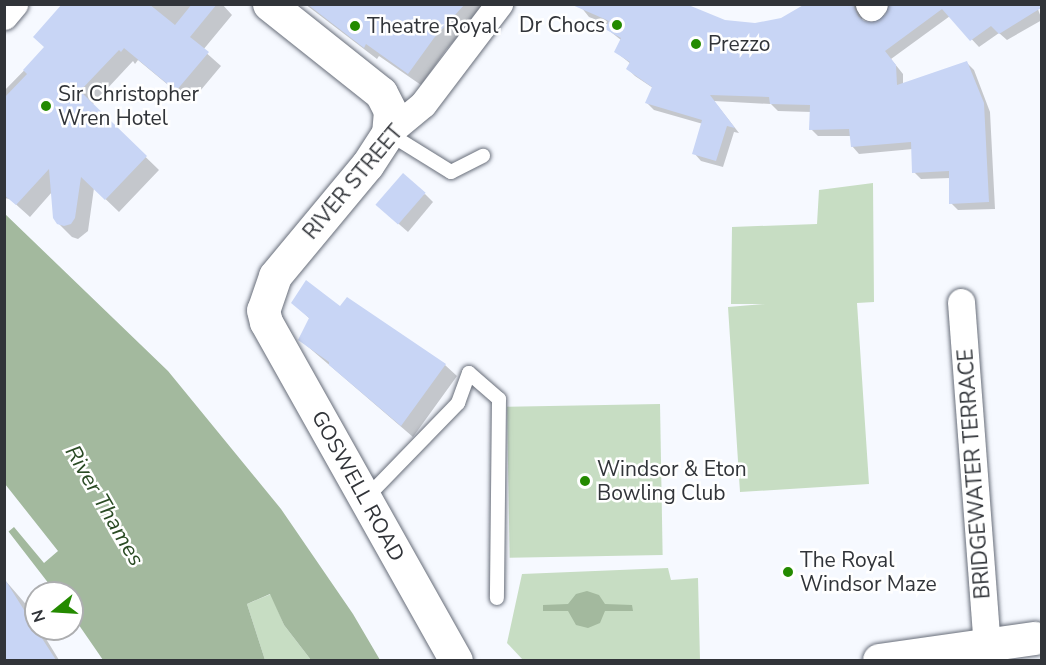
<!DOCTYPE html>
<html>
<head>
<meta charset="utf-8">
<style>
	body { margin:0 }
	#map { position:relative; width:1046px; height:665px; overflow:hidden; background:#f6f9ff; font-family:"Nunito Sans",sans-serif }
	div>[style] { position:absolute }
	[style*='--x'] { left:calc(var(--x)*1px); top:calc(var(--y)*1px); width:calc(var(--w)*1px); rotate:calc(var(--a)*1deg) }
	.green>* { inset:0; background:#c7ddc3; transform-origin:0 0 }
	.water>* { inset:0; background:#a3b99e }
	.pier>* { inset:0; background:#f6f9ff }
	.shadow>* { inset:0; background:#0003 }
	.building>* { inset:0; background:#c8d5f5; transform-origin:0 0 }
	.roads { filter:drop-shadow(0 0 2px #686e7a) drop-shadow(0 0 2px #686e7a) }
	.lane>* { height:14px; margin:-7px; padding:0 7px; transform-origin:7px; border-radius:7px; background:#fff }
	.street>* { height:27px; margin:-13.5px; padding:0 13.5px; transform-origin:13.5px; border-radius:13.5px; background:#fff }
	.secondary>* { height:33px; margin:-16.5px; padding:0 16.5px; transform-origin:16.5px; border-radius:16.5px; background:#fff }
	.dots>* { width:16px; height:16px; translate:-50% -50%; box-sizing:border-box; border:3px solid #fff; border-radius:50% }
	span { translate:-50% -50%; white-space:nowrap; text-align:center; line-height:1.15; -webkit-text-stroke:5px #fff; paint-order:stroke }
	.poi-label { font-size:21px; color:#313439 }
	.right { translate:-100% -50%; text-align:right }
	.left { translate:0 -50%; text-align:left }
	.street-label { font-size:21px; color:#313439 }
	.water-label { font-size:22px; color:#2a4b24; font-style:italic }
	.frame { position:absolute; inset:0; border:6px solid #313439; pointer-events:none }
	.north { position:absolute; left:24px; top:581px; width:60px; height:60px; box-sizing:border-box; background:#fff; border:2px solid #adaeb0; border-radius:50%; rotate:252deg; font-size:16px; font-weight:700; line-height:24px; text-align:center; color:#313439 }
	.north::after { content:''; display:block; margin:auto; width:21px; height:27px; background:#248a00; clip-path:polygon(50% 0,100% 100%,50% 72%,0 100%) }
</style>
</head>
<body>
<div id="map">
	<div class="green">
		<i style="clip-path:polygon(873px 183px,874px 302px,857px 303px,869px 484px,740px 492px,728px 307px,765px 304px,731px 304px,732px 227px,817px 224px,819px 190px)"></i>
		<i style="left:660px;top:404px;width:151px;height:153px;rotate:89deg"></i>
		<i style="clip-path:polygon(668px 568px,671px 580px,698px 578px,700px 660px,523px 660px,507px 643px,522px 574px)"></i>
		<i style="clip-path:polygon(271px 594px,284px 625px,311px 660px,265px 660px,247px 604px)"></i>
	</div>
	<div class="water">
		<i style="clip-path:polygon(4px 213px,168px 371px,281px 509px,353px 614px,380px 660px,311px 660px,284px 625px,270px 594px,247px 604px,265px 660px,103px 660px,72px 615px,72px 593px,56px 593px,5px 527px)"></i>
		<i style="clip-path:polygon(587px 591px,599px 595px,605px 604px,632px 605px,633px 611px,605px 611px,600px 623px,588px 628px,576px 625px,568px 611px,543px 611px,543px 605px,568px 604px,576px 594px)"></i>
	</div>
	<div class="pier">
		<i style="clip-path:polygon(5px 484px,58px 551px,44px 563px,14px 527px,8px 532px,5px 527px)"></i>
	</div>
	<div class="shadow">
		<i style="clip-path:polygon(66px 4px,222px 4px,232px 15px,203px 50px,221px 66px,190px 103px,138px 60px,135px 64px,133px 61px,92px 105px,159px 170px,119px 212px,94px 188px,88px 231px,78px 239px,72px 237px,58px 223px,52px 192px,30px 217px,10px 199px,4px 198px,4px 91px,46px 48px)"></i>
		<i style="clip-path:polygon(305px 4px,487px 4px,446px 50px,421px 85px,379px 56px,377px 59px)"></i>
		<i style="clip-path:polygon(808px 4px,862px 4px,862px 21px,875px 24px,883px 19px,890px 9px,1036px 4px,1042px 20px,1007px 40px,999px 33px,979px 47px,950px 16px,891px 59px,903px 74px,903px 84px,967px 63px,974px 70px,990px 112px,995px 209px,958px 210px,951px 203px,951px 178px,921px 179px,914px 172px,913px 149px,859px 154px,852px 146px,851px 136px,818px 136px,811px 129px,812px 112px,778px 111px,771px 104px,714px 101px,739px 133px,734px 132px,723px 167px,701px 161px,694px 153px,703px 124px,654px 110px,647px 103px,653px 88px,635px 76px,628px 69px,631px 64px,616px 52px,621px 40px,607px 29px,609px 25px,589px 17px,581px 7px,755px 24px,782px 19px)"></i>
		<i style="clip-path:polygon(425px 194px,433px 202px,408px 232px,384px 211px)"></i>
		<i style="clip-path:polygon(293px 303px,340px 308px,445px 365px,457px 376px,413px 437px,299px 339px,310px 319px)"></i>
		<i style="clip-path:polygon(4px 579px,30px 609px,28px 611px,36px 623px,36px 629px,40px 629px,59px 660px,4px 660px)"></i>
	</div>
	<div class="building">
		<i style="clip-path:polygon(62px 4px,149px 4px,175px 25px,192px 4px,217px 4px,190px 37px,209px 52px,176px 91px,124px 48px,121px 52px,119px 50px,80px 91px,147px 156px,105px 200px,81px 177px,75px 218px,71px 224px,64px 226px,57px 224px,53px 218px,49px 169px,16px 205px,4px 195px,4px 98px,27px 74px,23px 70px,44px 47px,33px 37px)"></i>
		<i style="clip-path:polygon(307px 4px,465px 4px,434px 38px,408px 74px,366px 44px,364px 48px)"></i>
		<i style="clip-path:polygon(570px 4px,686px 4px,725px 20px,755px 23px,781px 18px,805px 4px,853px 4px,858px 16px,864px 21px,873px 22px,885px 15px,889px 4px,1041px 4px,1041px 8px,999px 34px,991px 26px,970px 41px,942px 9px,885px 51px,896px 65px,897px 85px,967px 61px,984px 103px,989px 202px,949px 204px,949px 171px,912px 173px,911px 142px,851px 147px,849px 129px,809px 130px,810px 105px,770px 104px,769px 97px,710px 95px,735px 128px,727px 126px,716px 161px,692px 154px,702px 120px,645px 103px,652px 87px,626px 69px,630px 62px,614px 52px,621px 38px,605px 29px,609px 21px)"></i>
		<i style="left:403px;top:173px;width:30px;height:42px;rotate:41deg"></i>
		<i style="clip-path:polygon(306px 280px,340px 306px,347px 297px,446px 364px,401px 426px,329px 365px,329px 362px,298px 340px,309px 318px,291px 303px)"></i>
		<i style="clip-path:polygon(4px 578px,36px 629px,56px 660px,4px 660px)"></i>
	</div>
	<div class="roads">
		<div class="lane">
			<i style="--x:388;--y:133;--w:74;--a:31.8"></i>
			<i style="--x:451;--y:172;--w:36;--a:-27"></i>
			<i style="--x:365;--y:499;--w:134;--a:-45.9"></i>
			<i style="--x:458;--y:403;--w:32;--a:-70"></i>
			<i style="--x:469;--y:373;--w:40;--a:41"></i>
			<i style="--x:499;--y:399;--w:199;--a:90.6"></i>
		</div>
		<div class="street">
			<i style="--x:869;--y:4;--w:4;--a:56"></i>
			<i style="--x:871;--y:7;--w:4;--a:-45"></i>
			<i style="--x:4;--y:16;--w:16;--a:-50"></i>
			<i style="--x:388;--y:133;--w:45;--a:-39.6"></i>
			<i style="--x:423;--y:104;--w:126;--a:-52.8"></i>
			<i style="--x:961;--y:302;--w:344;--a:85.7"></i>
		</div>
		<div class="secondary">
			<i style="--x:269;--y:4;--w:143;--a:38.5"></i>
			<i style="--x:381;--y:93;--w:20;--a:63"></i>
			<i style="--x:390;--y:111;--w:22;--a:95"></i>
			<i style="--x:388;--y:133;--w:38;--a:123"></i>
			<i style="--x:367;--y:165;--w:144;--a:129.7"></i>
			<i style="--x:275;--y:276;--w:36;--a:109"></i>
			<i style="--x:263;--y:310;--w:12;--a:76"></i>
			<i style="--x:266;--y:322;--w:388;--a:60.7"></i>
			<i style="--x:879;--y:660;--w:157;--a:-8.1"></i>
		</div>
	</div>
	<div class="dots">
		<i style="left:617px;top:25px;background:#248a00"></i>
		<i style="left:355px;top:26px;background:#248a00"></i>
		<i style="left:696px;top:44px;background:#248a00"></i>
		<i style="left:46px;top:106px;background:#248a00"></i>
		<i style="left:585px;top:481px;background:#248a00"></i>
		<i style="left:788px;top:572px;background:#248a00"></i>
	</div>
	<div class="poi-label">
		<span class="right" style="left:605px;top:25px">Dr Chocs</span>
		<span class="left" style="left:367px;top:26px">Theatre Royal</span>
		<span class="left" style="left:708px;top:44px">Prezzo</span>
		<span class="left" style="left:58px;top:106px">Sir Christopher<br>Wren Hotel</span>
		<span class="left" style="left:597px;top:481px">Windsor &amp; Eton<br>Bowling Club</span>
		<span class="left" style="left:800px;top:572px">The Royal<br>Windsor Maze</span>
	</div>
	<div class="street-label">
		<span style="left:353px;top:182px;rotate:-50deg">RIVER STREET</span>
		<span style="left:974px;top:474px;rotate:-94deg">BRIDGEWATER TERRACE</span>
		<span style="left:358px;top:486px;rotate:61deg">GOSWELL ROAD</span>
	</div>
	<div class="water-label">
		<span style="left:104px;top:506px;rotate:60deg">River Thames</span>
	</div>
	<div class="frame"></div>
	<div class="north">N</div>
</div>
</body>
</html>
